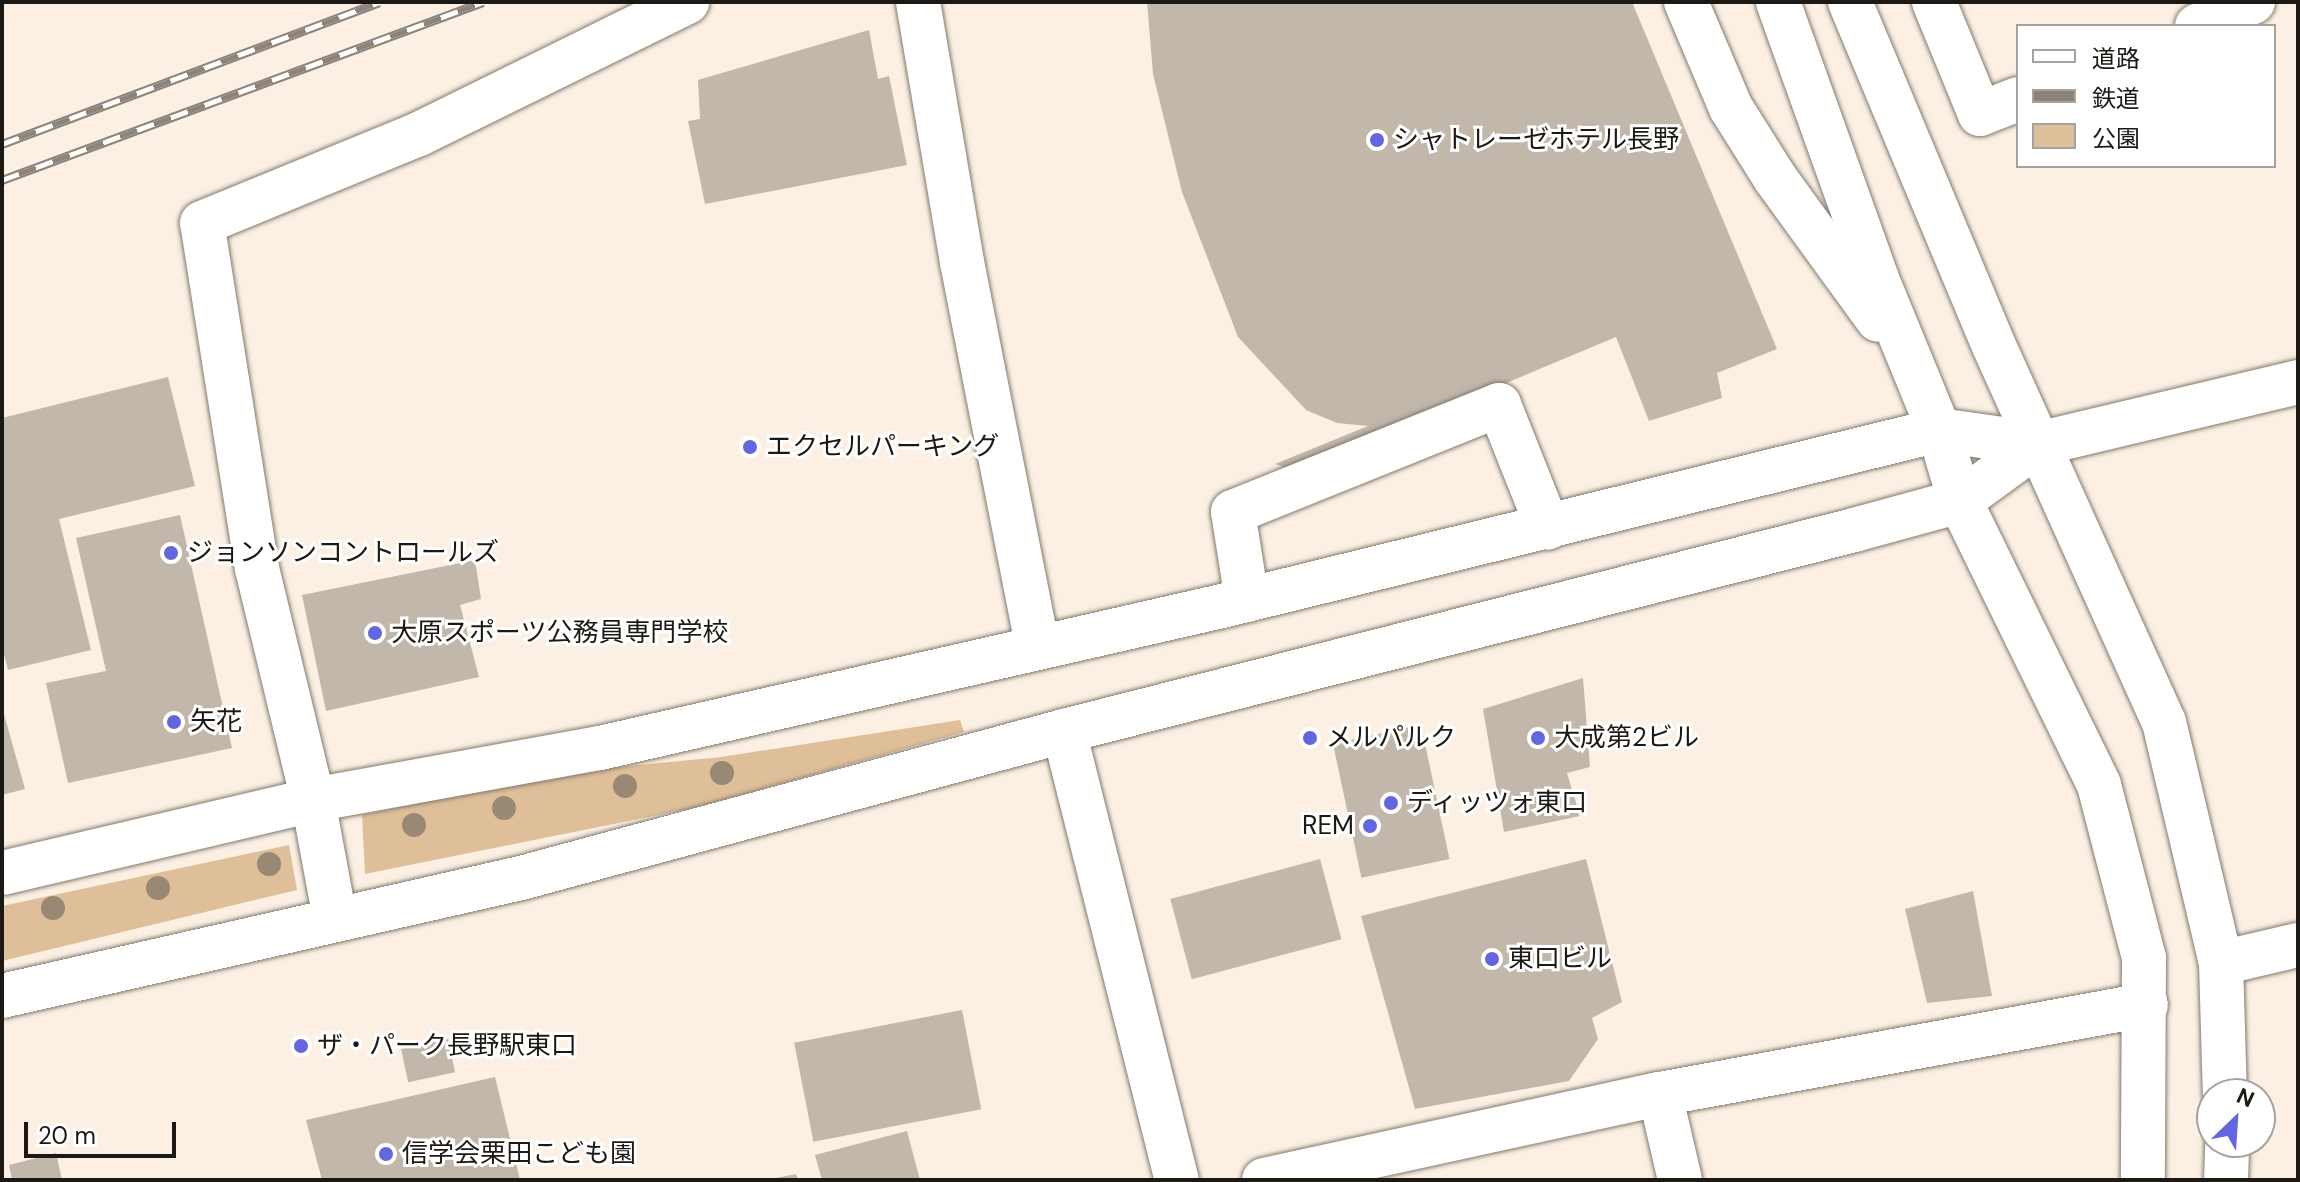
<!DOCTYPE html>
<html>
<head>
<meta charset="utf-8">
<style>
	body { margin:0 }
	#map { position:relative; width:2300px; height:1182px; overflow:hidden; background:#fbf0e3; font-family:"DM Sans","Noto Sans JP",sans-serif }
	div>[style] { position:absolute }
	[style*='--x'] { left:calc(var(--x)*1px); top:calc(var(--y)*1px); width:calc(var(--w)*1px); rotate:calc(var(--a)*1deg) }
	.green>* { inset:0; background:#debf99 }
	.building>* { inset:0; background:#c2b7ab; transform-origin:0 0 }
	.roads { filter:drop-shadow(0 0 2px #83796e) drop-shadow(0 0 2px #83796e) }
	.minor>* { height:44px; margin:-22px; padding:0 22px; transform-origin:22px; border-radius:22px; background:#fff }
	.rail>* { height:9px; margin-top:-4.5px; transform-origin:0; background:repeating-linear-gradient(90deg,#fff 0 18px,#8c847b 0 36px); box-sizing:border-box; border-block:2px solid #8c847b }
	.trees>* { width:24px; height:24px; margin:-12px; border-radius:50%; background:#998873 }
	.dots>* { width:22px; height:22px; translate:-50% -50%; box-sizing:border-box; border:4px solid #fff; border-radius:50% }
	span { translate:-50% -50%; white-space:nowrap; text-align:center; line-height:1.15; -webkit-text-stroke:6px #fff; paint-order:stroke }
	.poi-label { font-size:26px; color:#1c1813 }
	.left { translate:0 -50%; text-align:left }
	.right { translate:-100% -50%; text-align:right }
	.frame { position:absolute; inset:0; border:4px solid #1c1813; pointer-events:none }
	.legend { position:absolute; left:2016px; top:24px; width:260px; height:144px; box-sizing:border-box; background:#fff; border:2px solid #a4a3a1; margin:0; padding:10px 14px; list-style:none; font-size:24px; color:#1c1813 }
	.legend li { display:flex; align-items:center; gap:16px; height:40px }
	.legend b { width:40px; border:2px solid #a4a3a1 }
	.north { position:absolute; left:2196px; top:1078px; width:80px; height:80px; box-sizing:border-box; background:#fff; border:2px solid #a4a3a1; border-radius:50%; rotate:25deg; font-size:22px; font-weight:700; line-height:32px; text-align:center; color:#1c1813 }
	.north::after { content:''; display:block; margin:auto; width:28px; height:36px; background:#6366df; clip-path:polygon(50% 0,100% 100%,50% 72%,0 100%) }
	.scale { position:absolute; left:24px; top:1122px; width:152px; height:36px; box-sizing:border-box; border:4px solid #1c1813; border-top:0; padding-left:10px; font-size:24px; line-height:28px; white-space:nowrap; color:#1c1813; -webkit-text-stroke:6px #fff; paint-order:stroke }
</style>
</head>
<body>
<div id="map">
	<div class="green">
		<i style="clip-path:polygon(960px 720px,964px 732px,698px 807px,365px 874px,362px 815px,567px 772px,721px 757px)"></i>
		<i style="clip-path:polygon(289px 845px,297px 890px,2px 961px,2px 906px)"></i>
	</div>
	<div class="building">
		<i style="clip-path:polygon(1147px 2px,1632px 2px,1777px 349px,1717px 373px,1722px 398px,1649px 421px,1616px 337px,1296px 471px,1275px 464px,1368px 426px,1337px 423px,1306px 410px,1238px 337px,1182px 192px,1153px 74px)"></i>
		<i style="clip-path:polygon(869px 30px,878px 79px,889px 76px,907px 165px,705px 204px,688px 121px,700px 119px,698px 80px)"></i>
		<i style="clip-path:polygon(168px 377px,195px 486px,59px 519px,91px 650px,8px 670px,2px 646px,2px 418px)"></i>
		<i style="clip-path:polygon(180px 515px,232px 748px,68px 783px,46px 683px,106px 671px,76px 538px)"></i>
		<i style="clip-path:polygon(475px 560px,481px 599px,460px 605px,479px 677px,326px 711px,302px 595px)"></i>
		<i style="clip-path:polygon(1583px 678px,1590px 767px,1567px 773px,1580px 816px,1504px 832px,1483px 709px)"></i>
		<i style="clip-path:polygon(2px 707px,25px 789px,2px 795px)"></i>
		<i style="left:1421px;top:725px;width:137px;height:90px;rotate:78deg"></i>
		<i style="left:1320px;top:859px;width:83px;height:155px;rotate:75deg"></i>
		<i style="clip-path:polygon(1586px 859px,1622px 1002px,1592px 1018px,1598px 1039px,1569px 1081px,1415px 1109px,1361px 916px)"></i>
		<i style="clip-path:polygon(1973px 891px,1992px 996px,1927px 1003px,1905px 909px)"></i>
		<i style="left:962px;top:1010px;width:101px;height:171px;rotate:79deg"></i>
		<i style="left:448px;top:1039px;width:34px;height:48px;rotate:78deg"></i>
		<i style="clip-path:polygon(495px 1077px,520px 1180px,322px 1180px,306px 1120px)"></i>
		<i style="clip-path:polygon(907px 1131px,920px 1180px,822px 1180px,815px 1155px)"></i>
		<i style="clip-path:polygon(56px 1153px,62px 1180px,12px 1180px,9px 1165px)"></i>
		<i style="clip-path:polygon(796px 1174px,798px 1180px,771px 1180px,771px 1179px)"></i>
	</div>
	<div class="roads">
		<div class="minor">
			<i style="--x:918;--y:2;--w:264;--a:80.4"></i>
			<i style="--x:962;--y:262;--w:393;--a:78.9"></i>
			<i style="--x:1686;--y:2;--w:115;--a:67"></i>
			<i style="--x:1731;--y:108;--w:83;--a:57.8"></i>
			<i style="--x:1775;--y:178;--w:175;--a:54"></i>
			<i style="--x:1778;--y:2;--w:294;--a:70.3"></i>
			<i style="--x:1877;--y:279;--w:163;--a:67.7"></i>
			<i style="--x:1939;--y:430;--w:74;--a:73.5"></i>
			<i style="--x:1960;--y:501;--w:316;--a:63.9"></i>
			<i style="--x:2099;--y:785;--w:179;--a:75.4"></i>
			<i style="--x:2144;--y:958;--w:222;--a:90.3"></i>
			<i style="--x:1850;--y:2;--w:373;--a:67.3"></i>
			<i style="--x:1994;--y:346;--w:413;--a:65.7"></i>
			<i style="--x:2164;--y:722;--w:248;--a:76.7"></i>
			<i style="--x:2221;--y:963;--w:131;--a:88.3"></i>
			<i style="--x:1934;--y:2;--w:121;--a:67.7"></i>
			<i style="--x:1980;--y:114;--w:41;--a:-21.5"></i>
			<i style="--x:2197;--y:26;--w:61;--a:-23.2"></i>
			<i style="--x:1247;--y:600;--w:89;--a:-99"></i>
			<i style="--x:1233;--y:512;--w:287;--a:-21.9"></i>
			<i style="--x:1499;--y:405;--w:132;--a:68.3"></i>
			<i style="--x:1064;--y:731;--w:463;--a:75.9"></i>
			<i style="--x:2;--y:873;--w:319;--a:-13.2"></i>
			<i style="--x:313;--y:800;--w:292;--a:-10.3"></i>
			<i style="--x:600;--y:748;--w:638;--a:-12.86"></i>
			<i style="--x:1222;--y:606;--w:738;--a:-13.79"></i>
			<i style="--x:1939;--y:430;--w:100;--a:8"></i>
			<i style="--x:2038;--y:444;--w:267;--a:-13.4"></i>
			<i style="--x:335;--y:919;--w:121;--a:-100.5"></i>
			<i style="--x:313;--y:800;--w:238;--a:-103.6"></i>
			<i style="--x:257;--y:569;--w:350;--a:-99"></i>
			<i style="--x:202;--y:223;--w:235;--a:-22.3"></i>
			<i style="--x:419;--y:134;--w:299;--a:-26.2"></i>
			<i style="--x:2221;--y:963;--w:79;--a:-13.2"></i>
			<i style="--x:2;--y:996;--w:532;--a:-12.81"></i>
			<i style="--x:521;--y:878;--w:563;--a:-15.15"></i>
			<i style="--x:1064;--y:731;--w:815;--a:-14.27"></i>
			<i style="--x:1854;--y:530;--w:110;--a:-15.3"></i>
			<i style="--x:1960;--y:501;--w:97;--a:-36.2"></i>
			<i style="--x:1660;--y:1094;--w:88;--a:76.9"></i>
			<i style="--x:1264;--y:1180;--w:405;--a:-12.3"></i>
			<i style="--x:1660;--y:1094;--w:494;--a:-10.4"></i>
			<i style="--x:2226;--y:1180;--w:38;--a:-88"></i>
		</div>
	</div>
	<div class="rail">
		<i style="--x:2;--y:144;--w:403;--a:-20.6"></i>
		<i style="--x:2;--y:180;--w:513;--a:-20.31"></i>
	</div>
	<div class="trees">
		<i style="left:722px;top:773px"></i>
		<i style="left:625px;top:786px"></i>
		<i style="left:504px;top:808px"></i>
		<i style="left:414px;top:825px"></i>
		<i style="left:269px;top:864px"></i>
		<i style="left:158px;top:888px"></i>
		<i style="left:53px;top:908px"></i>
	</div>
	<div class="dots">
		<i style="left:1377px;top:140px;background:#6366df"></i>
		<i style="left:750px;top:447px;background:#6366df"></i>
		<i style="left:171px;top:553px;background:#6366df"></i>
		<i style="left:375px;top:633px;background:#6366df"></i>
		<i style="left:174px;top:722px;background:#6366df"></i>
		<i style="left:1310px;top:738px;background:#6366df"></i>
		<i style="left:1538px;top:738px;background:#6366df"></i>
		<i style="left:1391px;top:803px;background:#6366df"></i>
		<i style="left:1370px;top:826px;background:#6366df"></i>
		<i style="left:1492px;top:959px;background:#6366df"></i>
		<i style="left:301px;top:1046px;background:#6366df"></i>
		<i style="left:386px;top:1154px;background:#6366df"></i>
	</div>
	<div class="poi-label">
		<span class="left" style="left:1393px;top:140px">シャトレーゼホテル長野</span>
		<span class="left" style="left:766px;top:447px">エクセルパーキング</span>
		<span class="left" style="left:187px;top:553px">ジョンソンコントロールズ</span>
		<span class="left" style="left:391px;top:633px">大原スポーツ公務員専門学校</span>
		<span class="left" style="left:190px;top:722px">矢花</span>
		<span class="left" style="left:1326px;top:738px">メルパルク</span>
		<span class="left" style="left:1554px;top:738px">大成第2ビル</span>
		<span class="left" style="left:1407px;top:803px">ディッツォ東口</span>
		<span class="right" style="left:1354px;top:826px">REM</span>
		<span class="left" style="left:1508px;top:959px">東口ビル</span>
		<span class="left" style="left:317px;top:1046px">ザ・パーク長野駅東口</span>
		<span class="left" style="left:402px;top:1154px">信学会栗田こども園</span>
	</div>
	<div class="frame"></div>
	<ul class="legend">
	<li><b style="height:10px;background:#fff"></b>道路</li>
	<li><b style="height:10px;background:#8c847b"></b>鉄道</li>
	<li><b style="height:22px;background:#debf99"></b>公園</li>
	</ul>
	<div class="north">N</div>
	<div class="scale">20 m</div>
</div>
</body>
</html>
